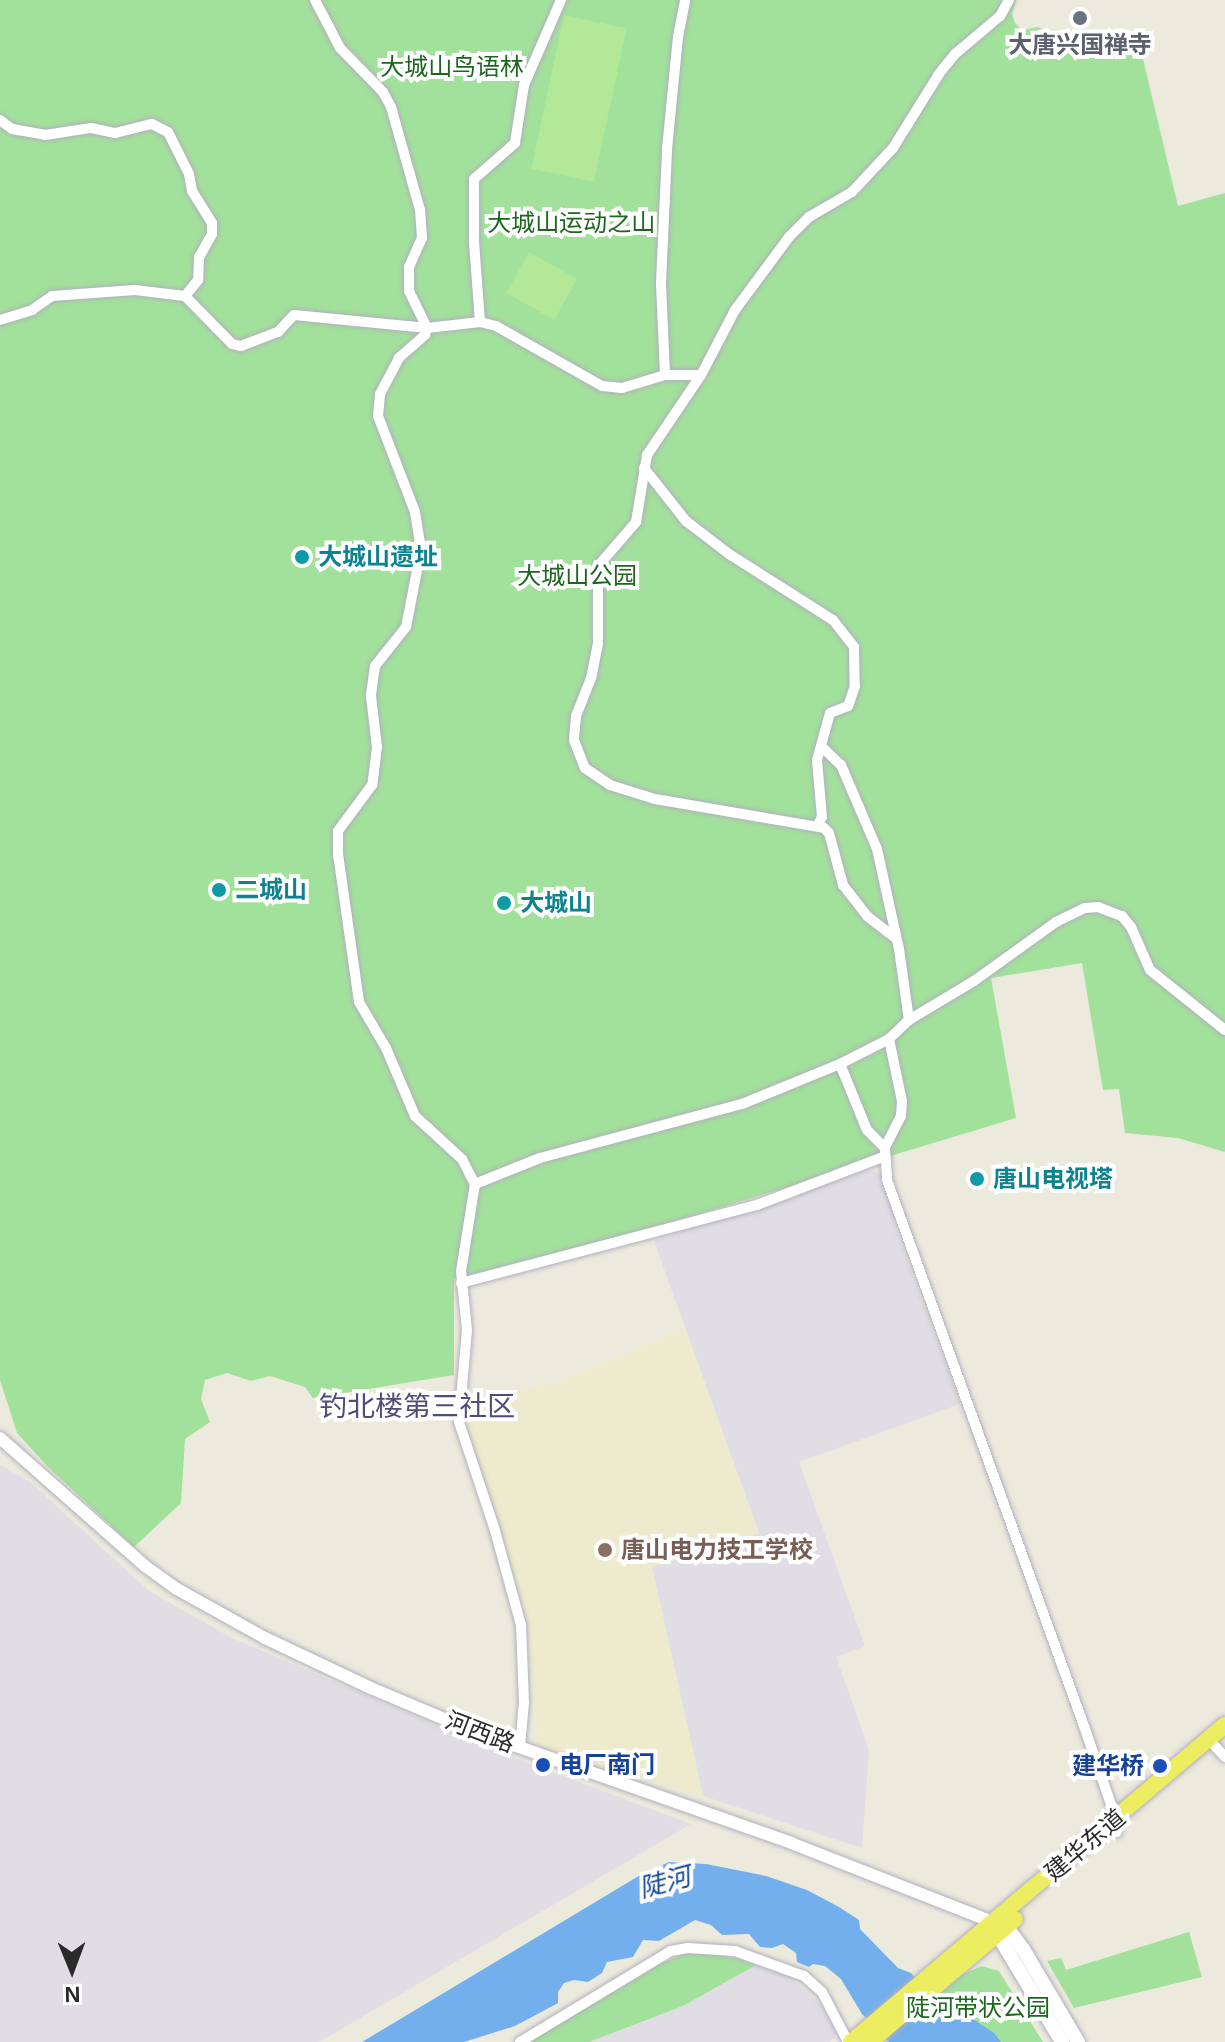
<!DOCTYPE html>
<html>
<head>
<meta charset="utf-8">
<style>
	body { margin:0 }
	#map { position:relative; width:1225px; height:2042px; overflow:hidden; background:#ece9dd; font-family:Arial,"Noto Sans SC",sans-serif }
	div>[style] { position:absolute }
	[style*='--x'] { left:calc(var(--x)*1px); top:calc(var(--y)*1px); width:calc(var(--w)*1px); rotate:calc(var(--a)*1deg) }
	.industrial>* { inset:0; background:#e1dde5 }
	.education>* { inset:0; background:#edeacd }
	.green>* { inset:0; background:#a2e19b }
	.pitch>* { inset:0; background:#b2e897; transform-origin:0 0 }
	.water>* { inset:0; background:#72afec }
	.roads { filter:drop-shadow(0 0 2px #b1b0be) drop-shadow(0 0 2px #b1b0be) }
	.minor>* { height:10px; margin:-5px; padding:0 5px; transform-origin:5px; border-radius:5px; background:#fff }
	.tertiary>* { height:12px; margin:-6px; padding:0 6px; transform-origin:6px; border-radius:6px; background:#fff }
	.secondary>* { height:14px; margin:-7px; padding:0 7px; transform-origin:7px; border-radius:7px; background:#fff }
	.primary>* { height:16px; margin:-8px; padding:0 8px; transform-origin:8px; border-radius:8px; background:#eced61 }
	.dots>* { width:22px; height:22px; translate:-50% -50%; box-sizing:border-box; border:4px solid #fff; border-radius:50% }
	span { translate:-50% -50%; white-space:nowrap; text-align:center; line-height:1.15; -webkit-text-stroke:8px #fff; paint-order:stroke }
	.worship-label { font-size:24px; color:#5b616d; font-weight:700 }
	.park-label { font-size:24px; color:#1c661e }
	.culture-label { font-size:24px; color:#0d838f; font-weight:700 }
	.left { translate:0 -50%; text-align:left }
	.education-label { font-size:24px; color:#785e54; font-weight:700 }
	.street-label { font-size:24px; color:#2a2a2a }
	.transit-label { font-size:24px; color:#164399; font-weight:700 }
	.right { translate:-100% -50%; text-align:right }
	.water-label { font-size:26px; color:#114998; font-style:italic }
	.quarter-label { font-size:28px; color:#4f4c7a }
	.north { position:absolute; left:32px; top:1930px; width:80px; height:80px; -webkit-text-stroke:6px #fff; paint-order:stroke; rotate:179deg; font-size:22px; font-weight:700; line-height:32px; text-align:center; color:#2a2a2a }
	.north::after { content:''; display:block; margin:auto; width:28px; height:36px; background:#2a2a2a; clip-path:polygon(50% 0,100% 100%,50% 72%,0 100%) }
</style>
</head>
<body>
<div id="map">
	<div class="industrial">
		<i style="clip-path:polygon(869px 1170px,883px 1175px,894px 1208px,894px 1224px,960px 1404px,799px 1462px,865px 1646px,836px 1657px,869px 1750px,862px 1848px,703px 1796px,652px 1567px,759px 1533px,654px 1241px)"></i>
		<i style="clip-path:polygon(0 1465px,29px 1481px,149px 1591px,232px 1638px,496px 1751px,691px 1824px,319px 2042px,0 2042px)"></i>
		<i style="clip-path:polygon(756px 1965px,791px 1978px,820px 2004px,838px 2033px,830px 2042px,589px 2042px,683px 2006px)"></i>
	</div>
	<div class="education">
		<i style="clip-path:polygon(685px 1328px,759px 1533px,652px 1567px,703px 1796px,539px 1748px,524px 1608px,456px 1407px,558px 1382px)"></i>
	</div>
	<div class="green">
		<i style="clip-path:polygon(0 0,1016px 0,1012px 14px,1015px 23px,1022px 30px,1038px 27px,1068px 42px,1138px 38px,1178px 206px,1225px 193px,1225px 1152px,1178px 1138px,1125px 1133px,1119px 1089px,1103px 1090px,1082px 963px,991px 978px,1016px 1118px,649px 1229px,454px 1279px,454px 1375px,313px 1398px,305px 1387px,270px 1376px,251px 1381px,227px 1373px,205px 1380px,201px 1399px,210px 1422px,185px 1439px,181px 1503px,134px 1547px,48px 1467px,17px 1433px,0 1380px)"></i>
		<i style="clip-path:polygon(1189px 1932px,1202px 1977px,1074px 2008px,1047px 1961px,1061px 1958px,1066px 1970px)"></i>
		<i style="clip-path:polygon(690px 1952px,736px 1958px,756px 1965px,683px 2006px,589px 2042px,528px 2042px,664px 1962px)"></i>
		<i style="clip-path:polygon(982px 1966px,999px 1971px,1043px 2042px,886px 2042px,961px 1975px)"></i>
	</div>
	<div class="pitch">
		<i style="left:564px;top:15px;width:64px;height:157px;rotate:12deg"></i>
		<i style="left:529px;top:252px;width:55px;height:47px;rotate:29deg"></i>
	</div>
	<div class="water">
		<i style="clip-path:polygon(669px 1862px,706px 1864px,766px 1876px,807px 1890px,839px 1907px,859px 1920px,860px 1929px,898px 1968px,911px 1973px,938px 2005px,949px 2013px,959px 2010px,994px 2033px,1001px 2042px,889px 2042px,862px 2014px,841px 1979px,825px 1966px,813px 1964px,809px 1967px,797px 1962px,796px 1953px,783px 1944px,772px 1948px,760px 1947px,749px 1934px,722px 1935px,711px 1925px,695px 1920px,659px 1941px,643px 1940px,633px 1957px,607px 1962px,602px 1973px,588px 1982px,574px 1980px,564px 1983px,558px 1992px,558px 2003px,515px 2026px,464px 2042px,362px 2042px,642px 1874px)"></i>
	</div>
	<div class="roads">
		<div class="minor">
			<i style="--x:1009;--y:0;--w:18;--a:119"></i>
			<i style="--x:1000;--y:16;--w:59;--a:139.8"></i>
			<i style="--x:955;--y:54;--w:26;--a:129"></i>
			<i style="--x:939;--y:74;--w:87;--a:121.9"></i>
			<i style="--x:893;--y:148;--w:60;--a:133"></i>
			<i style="--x:852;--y:192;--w:50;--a:149.8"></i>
			<i style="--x:809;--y:217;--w:28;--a:135"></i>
			<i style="--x:789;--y:237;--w:91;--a:126.5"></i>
			<i style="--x:735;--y:310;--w:73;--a:117.6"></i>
			<i style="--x:701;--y:375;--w:36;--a:180"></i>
			<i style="--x:665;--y:375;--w:45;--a:163.2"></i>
			<i style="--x:622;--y:388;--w:20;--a:-174"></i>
			<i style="--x:602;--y:386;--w:122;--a:-150.5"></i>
			<i style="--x:496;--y:326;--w:16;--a:-166"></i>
			<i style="--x:480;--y:322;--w:53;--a:173.5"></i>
			<i style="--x:427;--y:328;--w:7;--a:106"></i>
			<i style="--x:425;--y:335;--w:35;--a:139"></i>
			<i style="--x:399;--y:358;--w:41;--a:117.8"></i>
			<i style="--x:380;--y:394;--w:22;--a:95"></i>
			<i style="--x:378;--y:416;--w:103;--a:68.9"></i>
			<i style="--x:415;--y:512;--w:38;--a:81"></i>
			<i style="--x:421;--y:550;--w:78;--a:101"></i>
			<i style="--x:406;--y:627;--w:50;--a:128.5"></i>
			<i style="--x:375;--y:666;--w:30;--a:98"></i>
			<i style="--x:371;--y:696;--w:51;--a:83.3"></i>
			<i style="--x:377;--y:747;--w:38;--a:97"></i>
			<i style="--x:372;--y:785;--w:57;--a:126.5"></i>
			<i style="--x:338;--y:831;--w:23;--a:90"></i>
			<i style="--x:338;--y:854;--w:149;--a:81.9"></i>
			<i style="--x:359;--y:1002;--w:53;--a:59.6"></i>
			<i style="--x:386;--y:1048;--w:74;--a:66.9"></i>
			<i style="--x:415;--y:1116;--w:64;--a:42.5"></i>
			<i style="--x:462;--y:1159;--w:28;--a:63"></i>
			<i style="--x:475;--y:1184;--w:70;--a:-21.8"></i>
			<i style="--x:540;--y:1158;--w:209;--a:-15"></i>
			<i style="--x:742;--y:1104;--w:106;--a:-22.2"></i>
			<i style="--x:840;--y:1064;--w:55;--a:-27"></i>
			<i style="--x:889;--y:1039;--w:28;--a:-44"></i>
			<i style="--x:909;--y:1020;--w:76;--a:-31"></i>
			<i style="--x:974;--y:981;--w:101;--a:-35.7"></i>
			<i style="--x:1056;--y:922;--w:32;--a:-26"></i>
			<i style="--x:1085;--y:908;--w:13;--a:-4"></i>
			<i style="--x:1098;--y:907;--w:26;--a:21"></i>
			<i style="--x:1122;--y:916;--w:14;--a:51"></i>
			<i style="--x:1131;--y:927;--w:47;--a:66.2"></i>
			<i style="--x:1150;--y:970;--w:96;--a:38.7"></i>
			<i style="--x:0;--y:120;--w:15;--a:37"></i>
			<i style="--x:12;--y:129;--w:34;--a:10"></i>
			<i style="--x:45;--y:135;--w:47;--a:-8.7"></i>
			<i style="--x:91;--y:128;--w:25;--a:12"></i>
			<i style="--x:115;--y:133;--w:38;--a:-14"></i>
			<i style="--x:152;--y:124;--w:18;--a:27"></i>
			<i style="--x:168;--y:132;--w:47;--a:63.4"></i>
			<i style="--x:189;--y:174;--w:17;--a:80"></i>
			<i style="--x:192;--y:191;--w:38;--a:58"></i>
			<i style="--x:212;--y:223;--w:11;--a:90"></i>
			<i style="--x:212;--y:234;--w:26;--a:119"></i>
			<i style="--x:199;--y:257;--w:23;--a:92"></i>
			<i style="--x:198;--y:280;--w:21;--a:129"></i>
			<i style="--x:0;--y:320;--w:34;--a:-17"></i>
			<i style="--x:32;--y:310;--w:24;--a:-35"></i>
			<i style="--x:52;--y:296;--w:83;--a:-4.1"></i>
			<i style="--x:135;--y:290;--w:50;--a:6.8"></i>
			<i style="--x:185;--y:296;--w:67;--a:45.6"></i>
			<i style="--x:232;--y:344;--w:9;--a:13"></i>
			<i style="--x:241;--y:346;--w:40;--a:-21"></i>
			<i style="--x:278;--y:332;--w:23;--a:-47"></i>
			<i style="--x:294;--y:315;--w:134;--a:5.6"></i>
			<i style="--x:427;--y:328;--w:41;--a:-115.9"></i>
			<i style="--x:409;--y:291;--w:24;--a:-90"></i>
			<i style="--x:409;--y:267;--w:32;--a:-66"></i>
			<i style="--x:422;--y:238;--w:28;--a:-94"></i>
			<i style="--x:420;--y:210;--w:107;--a:-105.7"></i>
			<i style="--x:391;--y:107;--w:17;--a:-118"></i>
			<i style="--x:383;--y:92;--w:62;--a:-134.3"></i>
			<i style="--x:340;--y:48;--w:54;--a:-117.5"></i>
			<i style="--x:480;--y:322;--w:80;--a:-94.3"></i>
			<i style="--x:474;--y:242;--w:63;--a:-90"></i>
			<i style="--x:474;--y:179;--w:55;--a:-41.3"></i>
			<i style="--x:515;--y:143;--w:59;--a:-81.2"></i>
			<i style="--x:524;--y:85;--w:93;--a:-66.5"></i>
			<i style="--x:665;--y:375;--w:92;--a:-92.5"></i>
			<i style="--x:661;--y:283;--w:134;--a:-87.4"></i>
			<i style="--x:667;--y:149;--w:113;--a:-84.4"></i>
			<i style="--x:678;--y:37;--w:38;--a:-79"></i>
			<i style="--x:701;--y:375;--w:97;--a:124"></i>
			<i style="--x:647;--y:455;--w:68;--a:99.3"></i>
			<i style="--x:636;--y:522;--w:58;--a:130.8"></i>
			<i style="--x:598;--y:566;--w:77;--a:90"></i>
			<i style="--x:598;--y:643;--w:36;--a:101"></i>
			<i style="--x:591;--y:678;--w:41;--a:111.5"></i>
			<i style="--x:576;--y:716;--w:24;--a:95"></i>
			<i style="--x:574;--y:740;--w:30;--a:69"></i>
			<i style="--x:585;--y:768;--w:30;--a:34"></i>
			<i style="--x:610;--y:785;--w:47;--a:17.3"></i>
			<i style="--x:655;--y:799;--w:171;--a:9.7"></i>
			<i style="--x:824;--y:828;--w:7;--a:45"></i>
			<i style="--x:829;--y:833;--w:54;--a:74.9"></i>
			<i style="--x:843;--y:885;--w:39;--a:52"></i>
			<i style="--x:867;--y:916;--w:34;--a:38"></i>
			<i style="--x:644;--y:468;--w:68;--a:51.6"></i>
			<i style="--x:686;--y:521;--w:54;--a:37.5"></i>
			<i style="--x:729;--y:554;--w:123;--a:32.4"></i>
			<i style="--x:833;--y:620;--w:34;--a:52"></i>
			<i style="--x:854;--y:647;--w:39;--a:89"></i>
			<i style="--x:855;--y:686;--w:21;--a:109"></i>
			<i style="--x:848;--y:706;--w:19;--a:159"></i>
			<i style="--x:830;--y:713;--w:49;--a:105.5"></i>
			<i style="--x:817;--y:760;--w:57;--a:85"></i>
			<i style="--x:822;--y:817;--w:9;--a:117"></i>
			<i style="--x:821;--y:746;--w:28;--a:44"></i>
			<i style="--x:841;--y:765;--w:91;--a:66.8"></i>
			<i style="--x:877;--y:849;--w:102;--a:77.6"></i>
			<i style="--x:899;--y:949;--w:72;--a:82"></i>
			<i style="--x:889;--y:1039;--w:63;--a:78.2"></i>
			<i style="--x:902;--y:1101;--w:15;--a:94"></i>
			<i style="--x:901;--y:1116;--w:36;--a:117"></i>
			<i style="--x:885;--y:1148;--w:32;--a:86"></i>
			<i style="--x:887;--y:1180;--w:580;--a:70.16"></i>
			<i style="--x:1084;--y:1726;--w:98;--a:71"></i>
			<i style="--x:1116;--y:1819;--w:13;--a:86"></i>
			<i style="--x:840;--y:1064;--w:71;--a:67.8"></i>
			<i style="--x:867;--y:1130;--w:25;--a:45"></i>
			<i style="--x:475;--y:1184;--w:88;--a:99.1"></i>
			<i style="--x:461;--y:1271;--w:59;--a:84.2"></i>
			<i style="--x:467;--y:1330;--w:92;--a:95"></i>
			<i style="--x:459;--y:1422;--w:111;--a:71.6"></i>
			<i style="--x:494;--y:1527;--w:102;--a:74.6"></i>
			<i style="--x:521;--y:1625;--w:77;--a:87.8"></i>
			<i style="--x:524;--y:1702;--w:45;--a:95.1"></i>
			<i style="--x:461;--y:1283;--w:306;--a:-14.8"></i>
			<i style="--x:757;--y:1205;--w:137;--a:-20.9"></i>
			<i style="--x:1215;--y:1746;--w:15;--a:48"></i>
			<i style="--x:520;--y:2042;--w:176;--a:-31.1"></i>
			<i style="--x:671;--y:1951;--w:17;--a:-10"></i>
			<i style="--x:688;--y:1948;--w:47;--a:3.7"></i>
			<i style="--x:735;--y:1951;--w:73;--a:19.9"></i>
			<i style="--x:804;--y:1976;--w:24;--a:42"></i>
			<i style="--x:822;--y:1992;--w:56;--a:62.5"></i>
		</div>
		<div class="tertiary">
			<i style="--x:0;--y:1438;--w:193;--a:41.4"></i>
			<i style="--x:145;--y:1566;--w:39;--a:36"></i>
			<i style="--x:177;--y:1589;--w:101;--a:29.1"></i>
			<i style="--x:265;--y:1638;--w:117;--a:25.3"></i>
			<i style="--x:371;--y:1688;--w:105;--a:22.9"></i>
			<i style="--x:468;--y:1729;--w:343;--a:19.4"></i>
			<i style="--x:791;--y:1843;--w:219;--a:21.4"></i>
		</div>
		<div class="secondary">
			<i style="--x:999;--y:1924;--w:7;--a:16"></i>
			<i style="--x:1006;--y:1926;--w:29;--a:54"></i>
			<i style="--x:1023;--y:1949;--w:108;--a:59.4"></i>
			<i style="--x:995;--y:1925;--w:10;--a:73"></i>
			<i style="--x:998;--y:1935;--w:125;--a:59.1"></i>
		</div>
		<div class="primary">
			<i style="--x:851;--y:2042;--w:490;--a:-40.3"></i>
			<i style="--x:870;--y:2042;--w:190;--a:-40.3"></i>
		</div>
	</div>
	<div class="dots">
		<i style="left:1080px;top:18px;background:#6b7280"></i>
		<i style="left:302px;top:557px;background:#0f9aa8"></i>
		<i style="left:219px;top:890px;background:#0f9aa8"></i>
		<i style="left:504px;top:903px;background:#0f9aa8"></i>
		<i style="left:977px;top:1179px;background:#0f9aa8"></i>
		<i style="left:605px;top:1550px;background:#8d6e63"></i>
		<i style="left:543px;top:1765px;background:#1a4fb4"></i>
		<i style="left:1160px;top:1766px;background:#1a4fb4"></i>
	</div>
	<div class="worship-label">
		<span style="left:1080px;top:45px">大唐兴国禅寺</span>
	</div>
	<div class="park-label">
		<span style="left:452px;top:67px">大城山鸟语林</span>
		<span style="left:571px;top:223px">大城山运动之山</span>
		<span style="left:577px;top:576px">大城山公园</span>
		<span style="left:978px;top:2008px">陡河带状公园</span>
	</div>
	<div class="culture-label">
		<span class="left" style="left:318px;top:557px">大城山遗址</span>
		<span class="left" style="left:235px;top:890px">二城山</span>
		<span class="left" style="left:520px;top:903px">大城山</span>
		<span class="left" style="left:993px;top:1179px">唐山电视塔</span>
	</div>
	<div class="education-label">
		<span class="left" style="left:621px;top:1550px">唐山电力技工学校</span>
	</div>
	<div class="street-label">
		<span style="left:480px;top:1732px;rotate:21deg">河西路</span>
		<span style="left:1085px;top:1845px;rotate:-40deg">建华东道</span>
	</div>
	<div class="transit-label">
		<span class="left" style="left:559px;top:1765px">电厂南门</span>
		<span class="right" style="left:1144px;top:1766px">建华桥</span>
	</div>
	<div class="water-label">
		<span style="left:665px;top:1883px;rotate:-15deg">陡河</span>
	</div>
	<div class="quarter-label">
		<span style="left:417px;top:1407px">钓北楼第三社区</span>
	</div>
	<div class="north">N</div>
</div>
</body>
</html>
